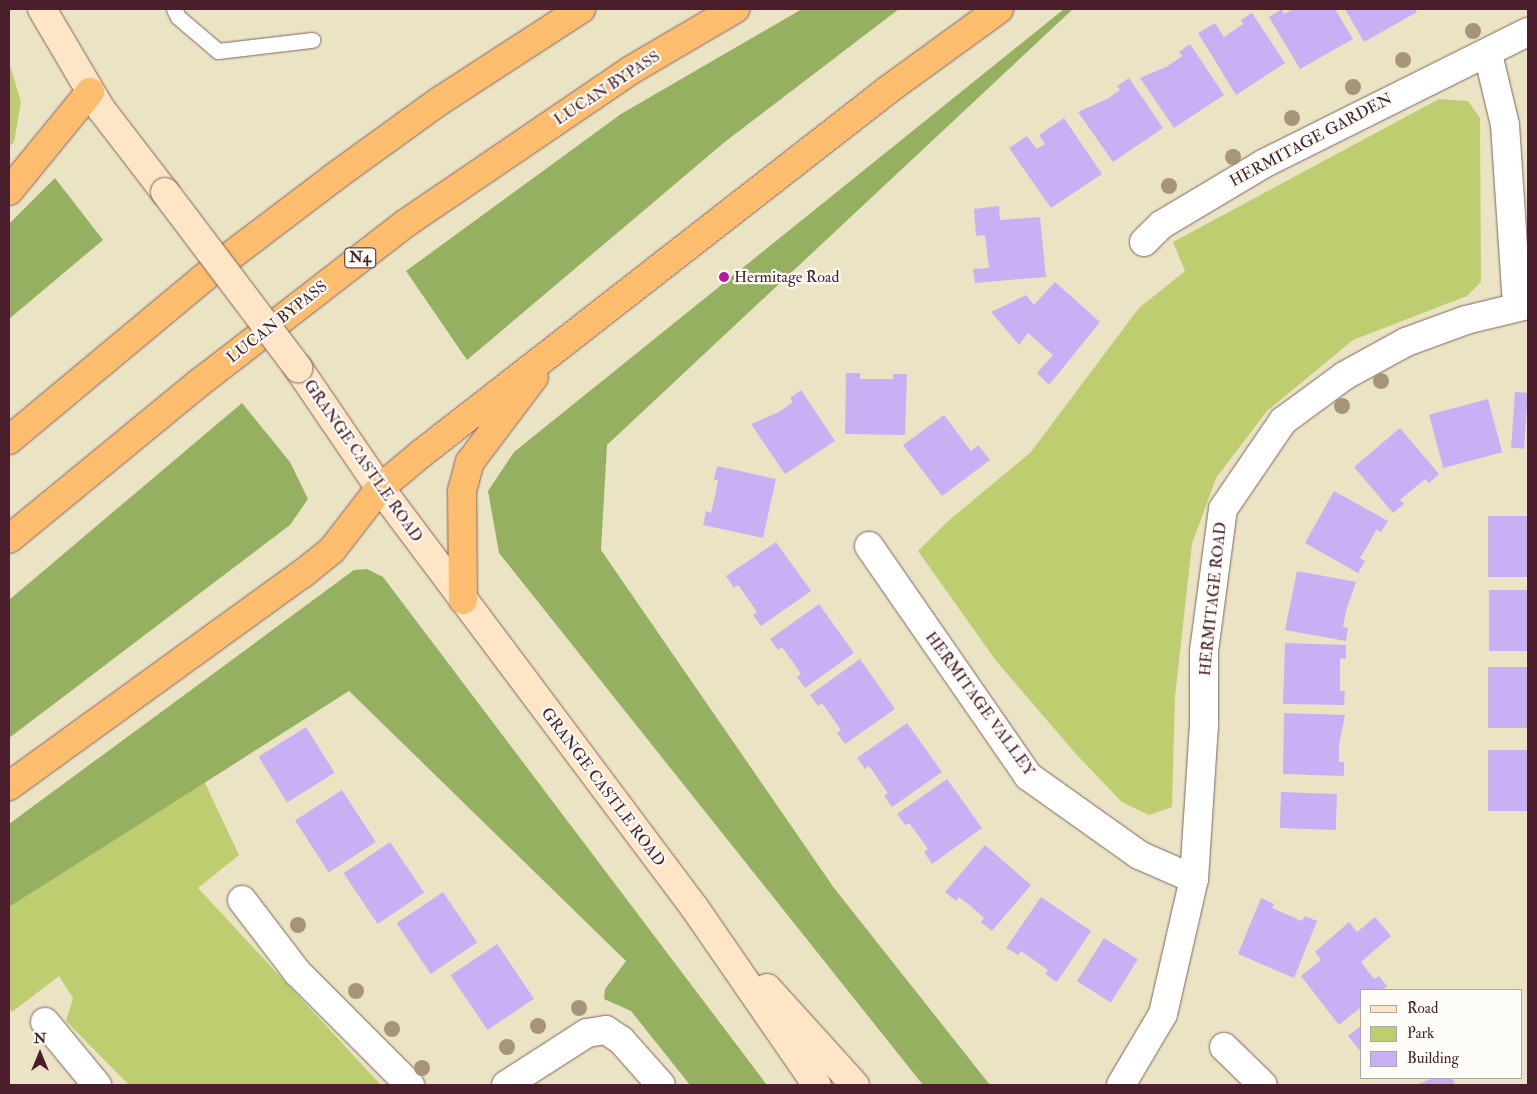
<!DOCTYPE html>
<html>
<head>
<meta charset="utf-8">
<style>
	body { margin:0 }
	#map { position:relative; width:1537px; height:1094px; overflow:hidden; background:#ebe4c4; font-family:"IM FELL Double Pica",serif }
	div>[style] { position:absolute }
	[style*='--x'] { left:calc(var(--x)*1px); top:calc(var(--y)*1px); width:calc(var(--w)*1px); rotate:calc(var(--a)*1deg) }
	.green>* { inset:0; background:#becd6f }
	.forest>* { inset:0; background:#96b062 }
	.building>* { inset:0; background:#c7b1f4; transform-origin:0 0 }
	.roads { filter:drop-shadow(0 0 1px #826461) drop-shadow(0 0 1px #826461) }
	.lane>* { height:15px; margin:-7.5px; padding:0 7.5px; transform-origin:7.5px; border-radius:7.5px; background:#fff }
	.street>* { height:28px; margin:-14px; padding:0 14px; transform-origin:14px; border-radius:14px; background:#fff }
	.secondary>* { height:28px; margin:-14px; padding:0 14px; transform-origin:14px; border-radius:14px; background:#fee5c5 }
	.highway>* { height:28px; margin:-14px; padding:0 14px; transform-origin:14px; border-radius:14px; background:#fcbd6f }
	.bridges { filter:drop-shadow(0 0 1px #826461) drop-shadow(0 0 1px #826461) }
	.secondary-bridge>* { height:28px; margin:-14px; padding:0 14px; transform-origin:14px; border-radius:14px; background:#fee5c5 }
	.trees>* { width:16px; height:16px; margin:-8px; border-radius:50%; background:#a6947b }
	.dots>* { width:14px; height:14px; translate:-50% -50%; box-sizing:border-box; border:2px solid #fdfcf7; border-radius:50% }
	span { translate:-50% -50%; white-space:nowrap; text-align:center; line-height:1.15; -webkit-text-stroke:4.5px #fdfcf7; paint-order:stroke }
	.shield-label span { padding:1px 4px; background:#fdfcf7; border:1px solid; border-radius:4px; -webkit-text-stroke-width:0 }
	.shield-label { font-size:15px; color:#4a1f2b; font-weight:700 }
	.street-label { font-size:16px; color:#4a1f2b }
	.poi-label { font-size:16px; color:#4a1f2b }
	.left { translate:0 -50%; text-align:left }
	.frame { position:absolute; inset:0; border:10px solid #4a1f2b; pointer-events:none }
	.legend { position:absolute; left:1360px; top:989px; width:162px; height:90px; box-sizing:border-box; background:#fdfcf7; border:1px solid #b5a4a5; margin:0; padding:6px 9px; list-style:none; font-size:15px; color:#4a1f2b }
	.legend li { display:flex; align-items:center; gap:10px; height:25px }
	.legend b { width:25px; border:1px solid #b5a4a5 }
	.north { position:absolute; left:15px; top:1029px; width:50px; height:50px; -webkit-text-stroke:4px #fdfcf7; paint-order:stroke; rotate:0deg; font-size:14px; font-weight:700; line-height:20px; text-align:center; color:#4a1f2b }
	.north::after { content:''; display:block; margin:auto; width:18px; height:22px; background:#4a1f2b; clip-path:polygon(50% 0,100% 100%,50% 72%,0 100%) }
</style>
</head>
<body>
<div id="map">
	<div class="green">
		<i style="clip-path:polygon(9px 62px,21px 102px,14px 142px,9px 147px)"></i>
		<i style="clip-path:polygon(1439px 99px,1468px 101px,1480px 118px,1481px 282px,1467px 296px,1353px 340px,1267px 411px,1216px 478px,1192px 544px,1175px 697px,1172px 807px,1149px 815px,1122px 802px,1076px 754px,997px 662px,918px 551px,947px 522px,1031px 452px,1139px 308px,1185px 271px,1173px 242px)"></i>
		<i style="clip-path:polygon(204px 781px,239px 855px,198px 888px,381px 1085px,129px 1085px,66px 1021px,73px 998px,59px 976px,12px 1012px,9px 1008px,9px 907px)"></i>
	</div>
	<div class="forest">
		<i style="clip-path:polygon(802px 9px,899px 9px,726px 141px,467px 360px,406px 271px,621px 114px)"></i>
		<i style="clip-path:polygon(1064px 9px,1073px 9px,607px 445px,601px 550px,834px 888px,990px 1085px,923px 1085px,499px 553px,488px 491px,514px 452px)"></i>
		<i style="clip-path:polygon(55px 178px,103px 240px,9px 319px,9px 224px)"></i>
		<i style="clip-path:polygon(242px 403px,290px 462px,308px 499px,290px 525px,9px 738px,9px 600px)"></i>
		<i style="clip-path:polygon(367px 569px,383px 577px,767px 1085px,690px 1085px,631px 1011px,604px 999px,605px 989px,626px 961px,349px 691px,9px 907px,9px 824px,354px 570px)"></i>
	</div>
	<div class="building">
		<i style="clip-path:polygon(1282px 9px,1284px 14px,1293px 9px,1335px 9px,1353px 39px,1300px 69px,1269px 17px)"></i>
		<i style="clip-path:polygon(1345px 9px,1415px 9px,1417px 12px,1364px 42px)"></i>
		<i style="clip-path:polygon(1252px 13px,1285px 63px,1236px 95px,1198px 33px,1215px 23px,1224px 37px,1243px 24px,1241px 20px)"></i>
		<i style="clip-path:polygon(1190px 44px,1224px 95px,1174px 128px,1140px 78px,1168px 66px,1182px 56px,1179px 52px)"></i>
		<i style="clip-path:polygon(1129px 78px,1163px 128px,1113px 162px,1078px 112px,1107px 99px,1120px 90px,1117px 86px)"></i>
		<i style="clip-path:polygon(1064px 118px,1102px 174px,1051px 208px,1009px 148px,1027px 136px,1037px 149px,1045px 144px,1039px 135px)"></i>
		<i style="clip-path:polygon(999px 206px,1000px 220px,1040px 217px,1046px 277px,975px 283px,973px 269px,989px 268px,985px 235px,976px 236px,974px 209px)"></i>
		<i style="clip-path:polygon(1055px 282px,1100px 322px,1049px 385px,1037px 373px,1053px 355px,1028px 333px,1019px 345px,991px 312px,1026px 295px,1034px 305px)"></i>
		<i style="clip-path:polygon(846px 373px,860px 373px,860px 379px,893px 379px,893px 374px,907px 374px,905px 435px,845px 434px)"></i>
		<i style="clip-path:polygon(801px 390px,835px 441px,785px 474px,751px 424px,779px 412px,793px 402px,790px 398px)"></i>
		<i style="left:1515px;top:392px;width:13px;height:56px;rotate:4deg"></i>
		<i style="left:1488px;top:399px;width:55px;height:61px;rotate:75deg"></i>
		<i style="clip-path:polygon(944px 415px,971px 451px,978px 445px,990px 460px,942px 496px,903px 445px)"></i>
		<i style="clip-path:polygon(1400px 428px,1439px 474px,1429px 483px,1425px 479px,1413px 489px,1400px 500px,1404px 504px,1393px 513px,1354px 467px)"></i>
		<i style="clip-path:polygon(717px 466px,776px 479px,763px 538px,703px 525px,706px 511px,711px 513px,715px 496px,718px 480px,714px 480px)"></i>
		<i style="clip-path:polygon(1334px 491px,1388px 521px,1381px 532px,1376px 530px,1368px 545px,1360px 558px,1365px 561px,1358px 573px,1305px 543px)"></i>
		<i style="left:1528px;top:516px;width:61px;height:40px;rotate:90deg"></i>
		<i style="clip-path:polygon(776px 542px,811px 591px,761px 626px,753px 615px,757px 612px,748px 599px,738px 585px,734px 588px,726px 576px)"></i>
		<i style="clip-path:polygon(1297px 571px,1356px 582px,1346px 611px,1343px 627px,1348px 628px,1346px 641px,1285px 630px)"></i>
		<i style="left:1489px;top:590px;width:39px;height:61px"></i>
		<i style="clip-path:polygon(819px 604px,854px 653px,805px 688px,797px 677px,801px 674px,792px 661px,782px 647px,778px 650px,770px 639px)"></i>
		<i style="clip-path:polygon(1285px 643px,1346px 645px,1346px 659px,1340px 658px,1340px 691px,1345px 691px,1344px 705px,1283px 704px)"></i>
		<i style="clip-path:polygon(860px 659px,895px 709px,845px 744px,837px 733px,841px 730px,822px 703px,818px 706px,810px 695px)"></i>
		<i style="left:1528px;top:667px;width:61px;height:40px;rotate:90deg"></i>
		<i style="clip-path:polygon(1284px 713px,1345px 715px,1339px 745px,1339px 762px,1344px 762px,1344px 776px,1283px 774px)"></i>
		<i style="clip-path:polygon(907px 723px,942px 772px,892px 807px,884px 796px,888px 793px,869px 766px,865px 769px,857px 758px)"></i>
		<i style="left:306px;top:727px;width:54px;height:56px;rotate:58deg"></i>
		<i style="left:1528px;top:750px;width:61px;height:40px;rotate:90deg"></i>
		<i style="clip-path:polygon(947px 779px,982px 828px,932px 864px,924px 852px,928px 849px,919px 836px,909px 823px,905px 825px,897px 814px)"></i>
		<i style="left:342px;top:790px;width:62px;height:56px;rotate:57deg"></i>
		<i style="left:1281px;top:792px;width:56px;height:36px;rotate:2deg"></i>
		<i style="left:390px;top:842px;width:61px;height:56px;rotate:56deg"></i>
		<i style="clip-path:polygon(985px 845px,1031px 885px,992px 931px,981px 922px,984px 918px,972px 907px,959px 897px,956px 901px,945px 892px)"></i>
		<i style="left:443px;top:892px;width:61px;height:56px;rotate:56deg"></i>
		<i style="clip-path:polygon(1041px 897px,1091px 931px,1057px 982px,1045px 974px,1048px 970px,1021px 951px,1018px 955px,1006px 948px)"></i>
		<i style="clip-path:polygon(1261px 898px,1274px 904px,1272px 908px,1288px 915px,1302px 921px,1305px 916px,1317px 921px,1294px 978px,1238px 954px)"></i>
		<i style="clip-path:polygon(1375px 917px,1391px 936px,1361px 962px,1374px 979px,1379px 976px,1387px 986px,1382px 990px,1361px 990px,1361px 1007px,1339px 1025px,1301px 976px,1321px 960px,1315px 952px,1349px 922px,1357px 932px)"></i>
		<i style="left:1104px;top:938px;width:40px;height:51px;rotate:32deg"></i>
		<i style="left:497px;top:944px;width:66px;height:56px;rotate:56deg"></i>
		<i style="clip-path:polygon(1361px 1026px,1361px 1052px,1348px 1036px)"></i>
		<i style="clip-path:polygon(1434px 1078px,1452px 1078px,1455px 1084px,1415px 1085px)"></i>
	</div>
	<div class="roads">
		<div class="lane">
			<i style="--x:174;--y:9;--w:9;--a:63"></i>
			<i style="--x:178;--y:17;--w:52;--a:40.4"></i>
			<i style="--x:218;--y:51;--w:95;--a:-6.7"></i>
		</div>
		<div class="street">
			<i style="--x:1488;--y:54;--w:73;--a:76.5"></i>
			<i style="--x:1505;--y:125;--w:182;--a:86.2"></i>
			<i style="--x:1144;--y:242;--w:24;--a:-45"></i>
			<i style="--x:1161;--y:225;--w:121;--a:-30.8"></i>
			<i style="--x:1265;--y:163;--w:294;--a:-26.5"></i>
			<i style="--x:869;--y:546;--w:280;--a:55.3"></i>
			<i style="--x:1028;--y:776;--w:136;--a:35.4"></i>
			<i style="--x:1139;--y:855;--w:60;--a:23.6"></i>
			<i style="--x:242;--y:900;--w:91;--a:52.6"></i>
			<i style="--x:297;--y:972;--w:160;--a:45"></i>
			<i style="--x:45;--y:1022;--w:82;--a:50.5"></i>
			<i style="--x:1224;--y:1047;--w:54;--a:44.3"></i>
			<i style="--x:506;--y:1085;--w:96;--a:-32.7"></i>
			<i style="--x:587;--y:1033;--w:19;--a:-9"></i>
			<i style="--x:606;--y:1030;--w:18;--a:34"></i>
			<i style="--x:621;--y:1040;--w:60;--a:48.4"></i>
			<i style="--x:1121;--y:1085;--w:82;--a:-59.4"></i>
			<i style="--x:1163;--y:1014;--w:139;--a:-77.1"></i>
			<i style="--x:1194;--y:879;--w:153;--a:-86.3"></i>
			<i style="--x:1204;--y:726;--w:75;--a:-90"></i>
			<i style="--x:1204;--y:651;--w:143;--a:-82.4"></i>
			<i style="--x:1223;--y:509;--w:107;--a:-55.7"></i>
			<i style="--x:1283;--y:421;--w:76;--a:-36.4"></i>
			<i style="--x:1344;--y:376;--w:71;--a:-28.7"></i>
			<i style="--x:1406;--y:342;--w:64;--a:-20.1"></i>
			<i style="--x:1466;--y:320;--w:64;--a:-13.6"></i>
		</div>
		<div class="secondary">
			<i style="--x:42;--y:9;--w:116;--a:59.5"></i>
			<i style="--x:101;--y:109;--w:105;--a:52.4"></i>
			<i style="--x:298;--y:368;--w:145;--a:55.7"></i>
			<i style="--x:380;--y:488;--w:524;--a:53.15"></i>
			<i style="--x:694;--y:907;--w:216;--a:55.4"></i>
			<i style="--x:767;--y:988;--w:131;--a:47.8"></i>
		</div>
		<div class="highway">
			<i style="--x:9;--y:191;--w:128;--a:-50.7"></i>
			<i style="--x:9;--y:440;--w:286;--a:-39.8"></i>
			<i style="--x:229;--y:257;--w:131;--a:-37.2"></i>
			<i style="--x:333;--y:178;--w:130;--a:-35.9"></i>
			<i style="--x:438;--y:102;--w:171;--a:-33"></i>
			<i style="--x:9;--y:539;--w:246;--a:-39.4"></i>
			<i style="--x:199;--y:383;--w:262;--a:-37.7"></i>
			<i style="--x:406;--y:223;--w:272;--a:-34.2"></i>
			<i style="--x:631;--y:70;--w:121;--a:-30.4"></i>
			<i style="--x:463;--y:600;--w:109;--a:-90.5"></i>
			<i style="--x:462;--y:491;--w:30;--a:-75"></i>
			<i style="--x:470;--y:462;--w:106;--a:-53"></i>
			<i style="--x:9;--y:786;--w:360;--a:-35.9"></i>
			<i style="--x:301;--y:575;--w:40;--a:-39"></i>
			<i style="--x:332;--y:550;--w:78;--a:-52.3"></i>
			<i style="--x:380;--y:488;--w:55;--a:-39.8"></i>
			<i style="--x:422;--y:453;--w:592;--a:-37.93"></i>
			<i style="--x:889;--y:89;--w:136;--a:-36"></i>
		</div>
	</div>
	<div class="bridges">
		<div class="secondary-bridge">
			<i style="--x:165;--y:192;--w:221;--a:52.9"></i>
		</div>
	</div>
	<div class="trees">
		<i style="left:1473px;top:31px"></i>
		<i style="left:1403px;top:60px"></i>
		<i style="left:1353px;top:87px"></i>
		<i style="left:1292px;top:118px"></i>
		<i style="left:1233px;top:157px"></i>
		<i style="left:1169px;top:186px"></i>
		<i style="left:1381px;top:381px"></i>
		<i style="left:1342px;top:406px"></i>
		<i style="left:298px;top:925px"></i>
		<i style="left:356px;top:991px"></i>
		<i style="left:579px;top:1008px"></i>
		<i style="left:538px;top:1026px"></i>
		<i style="left:392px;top:1029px"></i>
		<i style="left:507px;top:1047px"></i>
		<i style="left:422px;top:1068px"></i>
	</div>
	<div class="dots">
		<i style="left:724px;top:277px;background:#b5179e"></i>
	</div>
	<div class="shield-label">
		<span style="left:360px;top:258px">N4</span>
	</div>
	<div class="street-label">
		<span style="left:607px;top:88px;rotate:-33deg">LUCAN BYPASS</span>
		<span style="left:1311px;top:140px;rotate:-28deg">HERMITAGE GARDEN</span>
		<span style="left:277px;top:322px;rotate:-38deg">LUCAN BYPASS</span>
		<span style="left:363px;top:461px;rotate:55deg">GRANGE CASTLE ROAD</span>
		<span style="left:1213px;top:599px;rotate:-84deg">HERMITAGE ROAD</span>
		<span style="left:980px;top:704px;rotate:54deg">HERMITAGE VALLEY</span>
		<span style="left:603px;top:787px;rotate:53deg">GRANGE CASTLE ROAD</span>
	</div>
	<div class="poi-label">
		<span class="left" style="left:734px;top:277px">Hermitage Road</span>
	</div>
	<div class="frame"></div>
	<ul class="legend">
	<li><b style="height:6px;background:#fee5c5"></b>Road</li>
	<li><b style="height:14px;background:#becd6f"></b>Park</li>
	<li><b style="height:14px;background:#c7b1f4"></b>Building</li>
	</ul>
	<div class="north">N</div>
</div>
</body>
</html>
